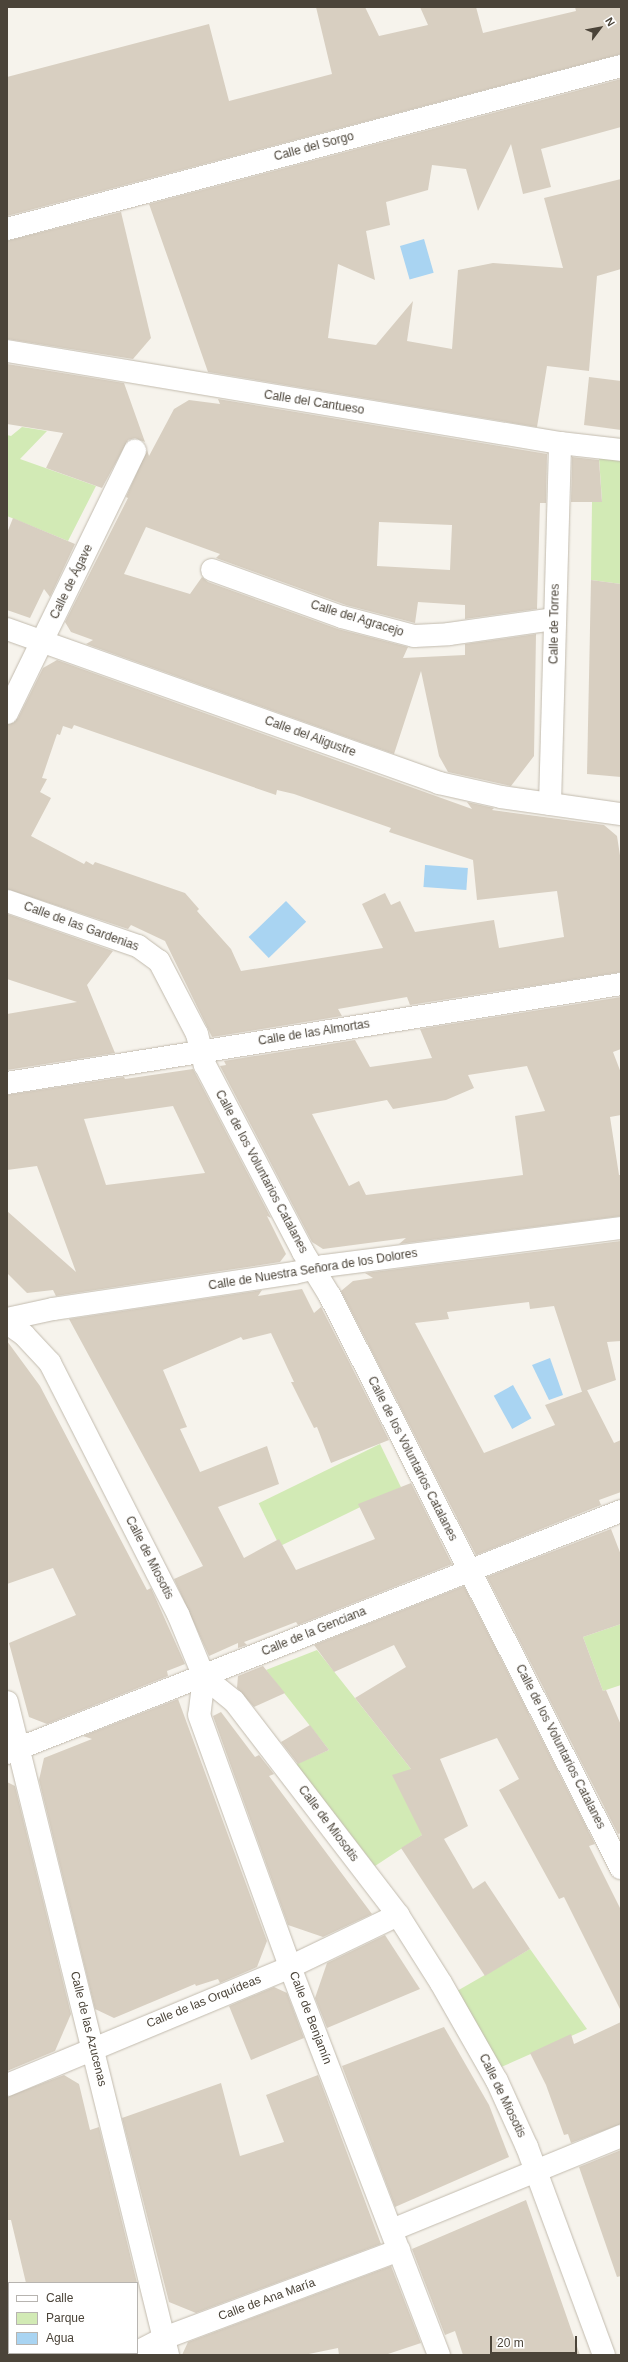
<!DOCTYPE html>
<html>
<head>
<meta charset="utf-8">
<style>
	body { margin:0 }
	#map { position:relative; width:628px; height:2362px; overflow:hidden; background:#f6f3ec; font-family:Helvetica,sans-serif }
	div>[style] { position:absolute }
	[style*='--x'] { left:calc(var(--x)*1px); top:calc(var(--y)*1px); width:calc(var(--w)*1px); rotate:calc(var(--a)*1deg) }
	.green>* { inset:0; background:#d2eab5; transform-origin:0 0 }
	.water>* { inset:0; background:#a9d4f2; transform-origin:0 0 }
	.building>* { inset:0; background:#d8cfc1 }
	.roads { filter:drop-shadow(0 0 1px #c2bbae) drop-shadow(0 0 1px #c2bbae) }
	.minor>* { height:22px; margin:-11px; padding:0 11px; transform-origin:11px; border-radius:11px; background:#fff }
	span { translate:-50% -50%; white-space:nowrap; text-align:center; line-height:1.15; -webkit-text-stroke:3.5px #fff; paint-order:stroke }
	.street-label { font-size:12px; color:#4b4439 }
	.frame { position:absolute; inset:0; border:8px solid #4b4439; pointer-events:none }
	.legend { position:absolute; left:8px; top:2282px; width:130px; height:72px; box-sizing:border-box; background:#fff; border:1px solid #b7b4b0; margin:0; padding:5px 7px; list-style:none; font-size:12px; color:#4b4439 }
	.legend li { display:flex; align-items:center; gap:8px; height:20px }
	.legend b { width:20px; border:1px solid #b7b4b0 }
	.north { position:absolute; left:580px; top:8px; width:40px; height:40px; -webkit-text-stroke:3px #fff; paint-order:stroke; rotate:58deg; font-size:11px; font-weight:700; line-height:16px; text-align:center; color:#4b4439 }
	.north::after { content:''; display:block; margin:auto; width:14px; height:18px; background:#4b4439; clip-path:polygon(50% 0,100% 100%,50% 72%,0 100%) }
	.scale { position:absolute; left:490px; top:2336px; width:87px; height:18px; box-sizing:border-box; border:2px solid #4b4439; border-top:0; padding-left:5px; font-size:12px; line-height:14px; white-space:nowrap; color:#4b4439; -webkit-text-stroke:3px #fff; paint-order:stroke }
</style>
</head>
<body>
<div id="map">
	<div class="green">
		<i style="clip-path:polygon(22px 427px,47px 431px,20px 459px,96px 486px,68px 541px,7px 516px,7px 435px,11px 436px)"></i>
		<i style="clip-path:polygon(599px 458px,621px 461px,621px 584px,591px 580px,592px 502px,602px 501px)"></i>
		<i style="left:380px;top:1444px;width:48px;height:135px;rotate:64deg"></i>
		<i style="clip-path:polygon(621px 1624px,621px 1685px,603px 1691px,583px 1637px)"></i>
		<i style="clip-path:polygon(317px 1650px,411px 1769px,422px 1835px,375px 1866px,296px 1764px,329px 1750px,266px 1670px)"></i>
		<i style="clip-path:polygon(530px 1949px,587px 2029px,499px 2068px,457px 1991px)"></i>
	</div>
	<div class="water">
		<i style="left:424px;top:239px;width:35px;height:25px;rotate:74deg"></i>
		<i style="left:425px;top:865px;width:43px;height:22px;rotate:4deg"></i>
		<i style="left:286px;top:901px;width:29px;height:52px;rotate:46deg"></i>
		<i style="clip-path:polygon(550px 1358px,563px 1395px,549px 1400px,532px 1365px)"></i>
		<i style="left:513px;top:1385px;width:38px;height:22px;rotate:61deg"></i>
	</div>
	<div class="building">
		<i style="clip-path:polygon(316px 7px,365px 7px,379px 36px,428px 25px,420px 7px,476px 7px,483px 33px,576px 11px,575px 7px,621px 7px,621px 54px,7px 216px,7px 77px,209px 24px,229px 101px,332px 74px)"></i>
		<i style="clip-path:polygon(621px 79px,621px 127px,541px 149px,551px 187px,523px 194px,511px 144px,478px 211px,466px 169px,432px 165px,428px 190px,386px 202px,390px 225px,366px 231px,375px 280px,338px 264px,328px 338px,376px 345px,413px 301px,407px 341px,452px 349px,458px 270px,493px 263px,563px 268px,544px 198px,621px 179px,621px 269px,597px 276px,589px 371px,547px 366px,537px 427px,208px 372px,149px 204px)"></i>
		<i style="clip-path:polygon(121px 212px,151px 338px,133px 359px,7px 339px,7px 241px)"></i>
		<i style="clip-path:polygon(7px 364px,124px 383px,145px 442px,135px 438px,128px 440px,102px 488px,46px 468px,63px 433px,7px 424px)"></i>
		<i style="clip-path:polygon(589px 377px,621px 381px,621px 430px,584px 425px)"></i>
		<i style="clip-path:polygon(evenodd,218px 399px,547px 454px,546px 503px,540px 503px,537px 609px,465px 619px,465px 605px,418px 602px,415px 623px,346px 605px,216px 558px,220px 554px,146px 527px,124px 574px,190px 594px,202px 577px,208px 582px,338px 629px,408px 647px,403px 658px,465px 655px,465px 644px,536px 634px,534px 756px,511px 786px,448px 772px,439px 756px,421px 671px,394px 754px,86px 644px,93px 640px,71px 632px,65px 622px,128px 498px,126px 497px,147px 450px,149px 456px,174px 409px,189px 400px,220px 404px,218px 399px,379px 522px,452px 525px,450px 570px,377px 566px,379px 522px)"></i>
		<i style="clip-path:polygon(572px 457px,599px 460px,602px 502px,571px 502px)"></i>
		<i style="clip-path:polygon(13px 518px,75px 544px,50px 597px,44px 589px,30px 618px,7px 610px,7px 533px)"></i>
		<i style="clip-path:polygon(591px 580px,621px 584px,621px 777px,587px 774px)"></i>
		<i style="clip-path:polygon(evenodd,57px 660px,472px 809px,467px 802px,494px 808px,492px 810px,604px 825px,617px 836px,621px 862px,621px 972px,410px 1005px,407px 997px,338px 1009px,342px 1016px,212px 1037px,165px 941px,131px 925px,128px 929px,7px 889px,7px 725px,18px 718px,43px 668px,57px 660px,74px 725px,276px 795px,277px 790px,294px 794px,391px 828px,389px 832px,473px 860px,477px 900px,557px 891px,564px 937px,499px 948px,494px 920px,415px 932px,400px 901px,391px 905px,385px 893px,362px 904px,383px 948px,241px 971px,231px 949px,197px 911px,199px 909px,185px 893px,95px 862px,93px 865px,86px 861px,84px 864px,31px 836px,51px 798px,40px 792px,47px 779px,42px 778px,57px 734px,60px 735px,63px 726px,72px 729px,74px 725px)"></i>
		<i style="clip-path:polygon(7px 914px,113px 951px,87px 985px,115px 1053px,7px 1070px,7px 1014px,77px 1002px,7px 979px)"></i>
		<i style="clip-path:polygon(evenodd,621px 997px,621px 1049px,613px 1052px,621px 1073px,621px 1115px,610px 1117px,619px 1175px,621px 1175px,621px 1216px,399px 1244px,406px 1238px,323px 1249px,312px 1242px,220px 1066px,226px 1065px,224px 1061px,355px 1040px,370px 1067px,432px 1058px,420px 1029px,621px 997px,527px 1066px,545px 1111px,515px 1116px,523px 1175px,366px 1195px,359px 1181px,349px 1186px,312px 1114px,387px 1100px,393px 1109px,446px 1100px,474px 1088px,468px 1075px,527px 1066px)"></i>
		<i style="clip-path:polygon(evenodd,193px 1069px,271px 1218px,267px 1216px,286px 1254px,280px 1262px,56px 1296px,53px 1290px,27px 1293px,7px 1273px,7px 1211px,76px 1272px,37px 1166px,7px 1170px,7px 1095px,124px 1077px,125px 1079px,193px 1069px,173px 1106px,205px 1173px,106px 1185px,84px 1119px,173px 1106px)"></i>
		<i style="clip-path:polygon(621px 1241px,621px 1341px,607px 1342px,616px 1380px,582px 1392px,554px 1306px,530px 1309px,529px 1302px,447px 1312px,449px 1319px,415px 1323px,484px 1453px,555px 1425px,545px 1405px,587px 1390px,614px 1443px,621px 1440px,621px 1492px,599px 1500px,601px 1505px,476px 1555px,341px 1291px,353px 1281px,373px 1278px,365px 1273px)"></i>
		<i style="clip-path:polygon(302px 1289px,314px 1313px,321px 1307px,389px 1440px,331px 1463px,317px 1427px,314px 1428px,291px 1382px,294px 1382px,271px 1333px,243px 1340px,241px 1337px,163px 1370px,187px 1427px,180px 1429px,200px 1472px,267px 1446px,279px 1484px,218px 1507px,244px 1558px,279px 1539px,296px 1570px,375px 1539px,358px 1504px,411px 1483px,452px 1564px,298px 1625px,296px 1622px,244px 1642px,247px 1645px,238px 1648px,238px 1643px,209px 1656px,174px 1579px,203px 1566px,69px 1319px,262px 1290px,258px 1296px)"></i>
		<i style="clip-path:polygon(7px 1341px,40px 1386px,147px 1590px,151px 1588px,185px 1664px,167px 1671px,168px 1676px,47px 1724px,29px 1717px,9px 1643px,76px 1615px,53px 1568px,7px 1584px)"></i>
		<i style="clip-path:polygon(611px 1529px,621px 1555px,621px 1624px,583px 1637px,603px 1691px,606px 1690px,621px 1725px,621px 1833px,618px 1834px,487px 1577px)"></i>
		<i style="clip-path:polygon(464px 1586px,595px 1844px,589px 1846px,621px 1910px,621px 2011px,564px 1897px,559px 1899px,499px 1790px,519px 1779px,497px 1738px,440px 1759px,468px 1826px,444px 1839px,473px 1889px,485px 1881px,530px 1949px,485px 1976px,401px 1848px,422px 1835px,392px 1775px,411px 1769px,355px 1698px,406px 1667px,394px 1645px,334px 1672px,314px 1645px)"></i>
		<i style="clip-path:polygon(263px 1666px,285px 1693px,254px 1707px,237px 1688px,238px 1676px)"></i>
		<i style="clip-path:polygon(178px 1699px,267px 1941px,257px 1967px,220px 1983px,218px 1979px,196px 1986px,195px 1984px,114px 2018px,95px 2009px,39px 1780px,44px 1758px,92px 1739px,83px 1736px)"></i>
		<i style="clip-path:polygon(221px 1712px,255px 1757px,259px 1755px,274px 1774px,269px 1776px,372px 1914px,323px 1937px,288px 1925px,213px 1716px)"></i>
		<i style="clip-path:polygon(310px 1725px,329px 1750px,298px 1764px,281px 1742px)"></i>
		<i style="clip-path:polygon(7px 1782px,15px 1786px,71px 2014px,55px 2051px,7px 2071px)"></i>
		<i style="clip-path:polygon(385px 1935px,420px 1989px,327px 2028px,315px 1998px,327px 1963px)"></i>
		<i style="clip-path:polygon(274px 1987px,287px 1993px,304px 2038px,251px 2060px,229px 2006px)"></i>
		<i style="clip-path:polygon(621px 2022px,621px 2124px,571px 2143px,568px 2134px,564px 2135px,546px 2085px,530px 2053px,571px 2034px,574px 2044px)"></i>
		<i style="clip-path:polygon(444px 2027px,489px 2105px,509px 2157px,395px 2207px,342px 2066px)"></i>
		<i style="clip-path:polygon(64px 2075px,79px 2084px,90px 2130px,99px 2127px,137px 2283px,26px 2283px,11px 2220px,7px 2220px,7px 2097px)"></i>
		<i style="clip-path:polygon(318px 2075px,381px 2244px,196px 2313px,169px 2302px,122px 2118px,221px 2083px,240px 2156px,284px 2142px,266px 2095px)"></i>
		<i style="clip-path:polygon(621px 2150px,621px 2276px,617px 2277px,579px 2167px)"></i>
		<i style="clip-path:polygon(526px 2200px,580px 2355px,463px 2355px,455px 2331px,445px 2335px,412px 2249px)"></i>
		<i style="clip-path:polygon(391px 2266px,421px 2343px,385px 2355px,339px 2355px,338px 2348px,304px 2355px,182px 2355px,188px 2342px)"></i>
	</div>
	<div class="roads">
		<div class="minor">
			<i style="--x:7;--y:229;--w:635;--a:-14.87"></i>
			<i style="--x:7;--y:351;--w:561;--a:9.45"></i>
			<i style="--x:560;--y:443;--w:61;--a:6.5"></i>
			<i style="--x:212;--y:570;--w:138;--a:19.9"></i>
			<i style="--x:342;--y:617;--w:74;--a:14.8"></i>
			<i style="--x:414;--y:636;--w:35;--a:-3"></i>
			<i style="--x:449;--y:634;--w:107;--a:-8.1"></i>
			<i style="--x:7;--y:629;--w:459;--a:19.6"></i>
			<i style="--x:439;--y:783;--w:64;--a:12.7"></i>
			<i style="--x:501;--y:797;--w:121;--a:8.1"></i>
			<i style="--x:7;--y:713;--w:292;--a:-64"></i>
			<i style="--x:550;--y:804;--w:361;--a:-88.4"></i>
			<i style="--x:7;--y:901;--w:139;--a:19"></i>
			<i style="--x:138;--y:946;--w:26;--a:36"></i>
			<i style="--x:159;--y:961;--w:82;--a:62.5"></i>
			<i style="--x:197;--y:1034;--w:32;--a:76"></i>
			<i style="--x:205;--y:1065;--w:211;--a:62.3"></i>
			<i style="--x:303;--y:1252;--w:52;--a:58.5"></i>
			<i style="--x:330;--y:1296;--w:642;--a:63.04"></i>
			<i style="--x:7;--y:1083;--w:622;--a:-9.16"></i>
			<i style="--x:7;--y:1319;--w:47;--a:-12.3"></i>
			<i style="--x:53;--y:1309;--w:244;--a:-8.5"></i>
			<i style="--x:294;--y:1273;--w:31;--a:-13"></i>
			<i style="--x:324;--y:1266;--w:299;--a:-7.3"></i>
			<i style="--x:7;--y:1323;--w:21;--a:35"></i>
			<i style="--x:24;--y:1335;--w:38;--a:47"></i>
			<i style="--x:50;--y:1363;--w:282;--a:63"></i>
			<i style="--x:178;--y:1614;--w:68;--a:67.6"></i>
			<i style="--x:204;--y:1677;--w:38;--a:39"></i>
			<i style="--x:234;--y:1701;--w:270;--a:52.5"></i>
			<i style="--x:398;--y:1915;--w:80;--a:57.7"></i>
			<i style="--x:441;--y:1983;--w:113;--a:60.3"></i>
			<i style="--x:497;--y:2081;--w:72;--a:65.6"></i>
			<i style="--x:527;--y:2147;--w:222;--a:69.7"></i>
			<i style="--x:204;--y:1677;--w:38;--a:97"></i>
			<i style="--x:199;--y:1715;--w:268;--a:70.1"></i>
			<i style="--x:290;--y:1967;--w:416;--a:69"></i>
			<i style="--x:7;--y:1702;--w:673;--a:76.15"></i>
			<i style="--x:7;--y:1753;--w:660;--a:-21.51"></i>
			<i style="--x:7;--y:2085;--w:307;--a:-22.6"></i>
			<i style="--x:290;--y:1967;--w:120;--a:-25.7"></i>
			<i style="--x:392;--y:2230;--w:248;--a:-22.3"></i>
			<i style="--x:137;--y:2352;--w:30;--a:-27"></i>
			<i style="--x:164;--y:2338;--w:251;--a:-20.5"></i>
		</div>
	</div>
	<div class="street-label">
		<span style="left:314px;top:147px;rotate:-15deg">Calle del Sorgo</span>
		<span style="left:314px;top:403px;rotate:9deg">Calle del Cantueso</span>
		<span style="left:72px;top:582px;rotate:-64deg">Calle de Ágave</span>
		<span style="left:357px;top:619px;rotate:17deg">Calle del Agracejo</span>
		<span style="left:555px;top:624px;rotate:-89deg">Calle de Torres</span>
		<span style="left:310px;top:737px;rotate:20deg">Calle del Aligustre</span>
		<span style="left:81px;top:927px;rotate:20deg">Calle de las Gardenias</span>
		<span style="left:314px;top:1033px;rotate:-9deg">Calle de las Almortas</span>
		<span style="left:261px;top:1172px;rotate:62deg">Calle de los Voluntarios Catalanes</span>
		<span style="left:313px;top:1270px;rotate:-9deg">Calle de Nuestra Señora de los Dolores</span>
		<span style="left:412px;top:1459px;rotate:63deg">Calle de los Voluntarios Catalanes</span>
		<span style="left:149px;top:1558px;rotate:63deg">Calle de Miosotis</span>
		<span style="left:314px;top:1632px;rotate:-22deg">Calle de la Genciana</span>
		<span style="left:560px;top:1747px;rotate:63deg">Calle de los Voluntarios Catalanes</span>
		<span style="left:328px;top:1824px;rotate:53deg">Calle de Miosotis</span>
		<span style="left:204px;top:2002px;rotate:-22deg">Calle de las Orquídeas</span>
		<span style="left:310px;top:2018px;rotate:69deg">Calle de Benjamín</span>
		<span style="left:88px;top:2029px;rotate:76deg">Calle de las Azucenas</span>
		<span style="left:502px;top:2096px;rotate:64deg">Calle de Miosotis</span>
		<span style="left:267px;top:2300px;rotate:-20deg">Calle de Ana María</span>
	</div>
	<div class="frame"></div>
	<ul class="legend">
	<li><b style="height:5px;background:#fff"></b>Calle</li>
	<li><b style="height:11px;background:#d2eab5"></b>Parque</li>
	<li><b style="height:11px;background:#a9d4f2"></b>Agua</li>
	</ul>
	<div class="north">N</div>
	<div class="scale">20 m</div>
</div>
</body>
</html>
